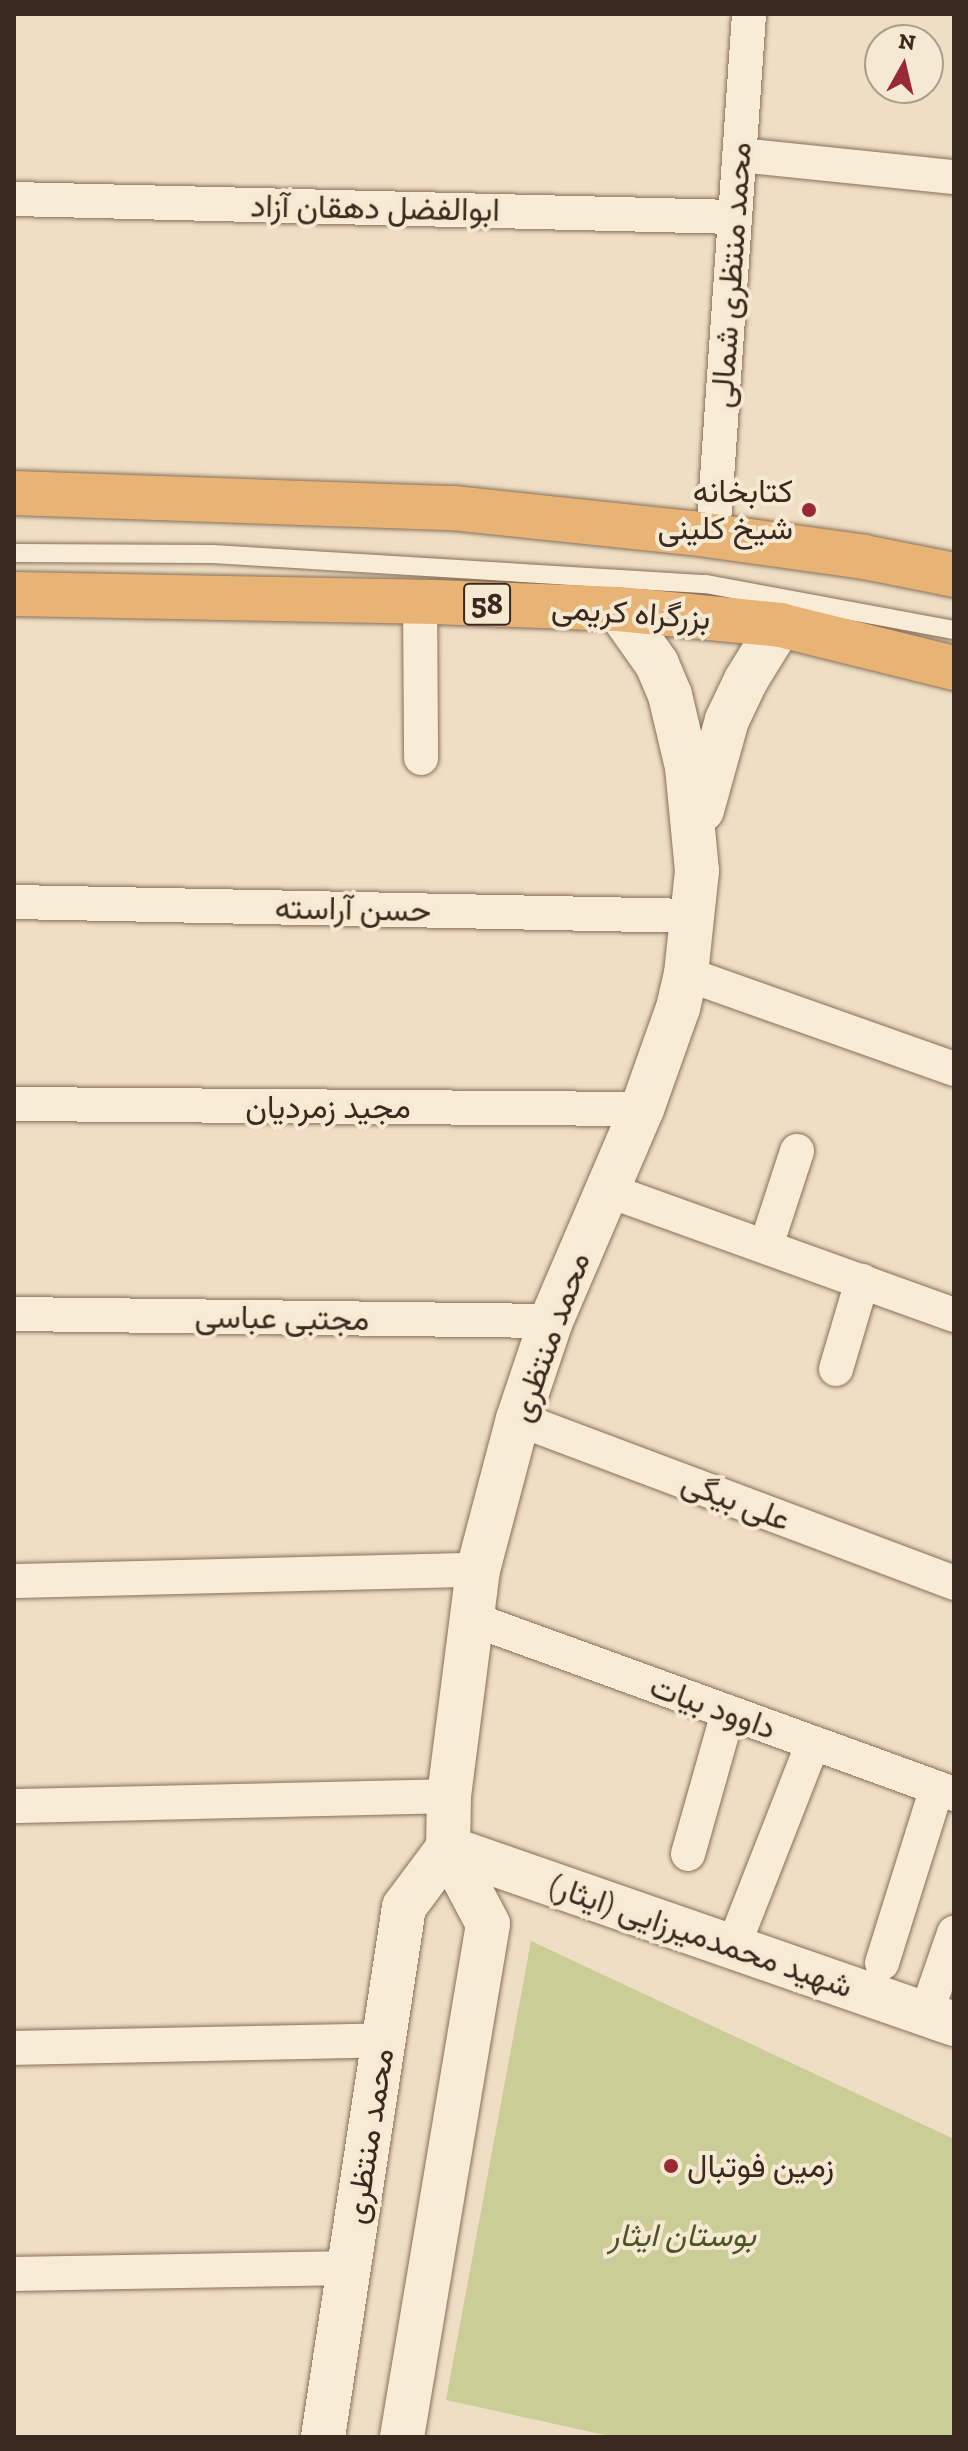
<!DOCTYPE html>
<html>
<head>
<meta charset="utf-8">
<style>
	body { margin:0 }
	#map { position:relative; width:968px; height:2451px; overflow:hidden; background:#eedec3; font-family:"Zilla Slab",Vazirmatn,serif }
	div>[style] { position:absolute }
	[style*='--x'] { left:calc(var(--x)*1px); top:calc(var(--y)*1px); width:calc(var(--w)*1px); rotate:calc(var(--a)*1deg) }
	.green>* { inset:0; background:#cacd96 }
	.roads { filter:drop-shadow(0 0 2px #896f59) drop-shadow(0 0 2px #896f59) }
	.service>* { height:18px; margin:-9px; padding:0 9px; transform-origin:9px; border-radius:9px; background:#f9ecd6 }
	.minor>* { height:34px; margin:-17px; padding:0 17px; transform-origin:17px; border-radius:17px; background:#f9ecd6 }
	.tertiary>* { height:44px; margin:-22px; padding:0 22px; transform-origin:22px; border-radius:22px; background:#f9ecd6 }
	.trunk>* { height:44px; margin:-22px; padding:0 22px; transform-origin:22px; border-radius:22px; background:#e8b476 }
	.dots>* { width:22px; height:22px; translate:-50% -50%; box-sizing:border-box; border:4px solid #f6e9d2; border-radius:50% }
	span { translate:-50% -50%; white-space:nowrap; text-align:center; line-height:1.15; -webkit-text-stroke:8px #f6e9d2; paint-order:stroke }
	.shield-label span { padding:2px 6px; background:#f6e9d2; border:2px solid; border-radius:6px; -webkit-text-stroke-width:0 }
	.shield-label { font-size:30px; color:#39291e; font-weight:700 }
	.street-label { font-size:32px; color:#39291e }
	.poi-label { font-size:32px; color:#39291e }
	.right { translate:-100% -50%; text-align:right }
	.left { translate:0 -50%; text-align:left }
	.park-label { font-size:32px; color:#4c5524; font-style:italic }
	.frame { position:absolute; inset:0; border:16px solid #39291e; pointer-events:none }
	.north { position:absolute; left:864px; top:24px; width:80px; height:80px; box-sizing:border-box; background:#f6e9d2; border:2px solid #aa9c8a; border-radius:50%; rotate:8deg; font-size:22px; font-weight:700; line-height:32px; text-align:center; color:#39291e }
	.north::after { content:''; display:block; margin:auto; width:28px; height:36px; background:#992932; clip-path:polygon(50% 0,100% 100%,50% 72%,0 100%) }
</style>
</head>
<body>
<div id="map">
	<div class="green">
		<i style="clip-path:polygon(531px 1941px,954px 2139px,954px 2437px,614px 2437px,446px 2400px)"></i>
	</div>
	<div class="roads">
		<div class="service">
			<i style="--x:14;--y:553;--w:199;--a:0.3"></i>
			<i style="--x:213;--y:554;--w:494;--a:3.5"></i>
			<i style="--x:706;--y:584;--w:252;--a:10.5"></i>
		</div>
		<div class="minor">
			<i style="--x:740;--y:155;--w:215;--a:5.9"></i>
			<i style="--x:14;--y:199;--w:721;--a:1.43"></i>
			<i style="--x:713;--y:536;--w:523;--a:-86.05"></i>
			<i style="--x:420;--y:601;--w:157;--a:89.6"></i>
			<i style="--x:14;--y:902;--w:678;--a:1.18"></i>
			<i style="--x:686;--y:974;--w:284;--a:19.5"></i>
			<i style="--x:14;--y:1104;--w:628;--a:0.46"></i>
			<i style="--x:607;--y:1190;--w:369;--a:19.8"></i>
			<i style="--x:766;--y:1246;--w:100;--a:-71.9"></i>
			<i style="--x:14;--y:1314;--w:537;--a:0.75"></i>
			<i style="--x:836;--y:1369;--w:92;--a:-73.5"></i>
			<i style="--x:518;--y:1419;--w:466;--a:20.6"></i>
			<i style="--x:14;--y:1581;--w:464;--a:-1.4"></i>
			<i style="--x:472;--y:1619;--w:513;--a:19.95"></i>
			<i style="--x:14;--y:1806;--w:435;--a:-1.3"></i>
			<i style="--x:688;--y:1854;--w:147;--a:-74.2"></i>
			<i style="--x:733;--y:1947;--w:219;--a:-68.6"></i>
			<i style="--x:882;--y:1963;--w:183;--a:-72.6"></i>
			<i style="--x:926;--y:2014;--w:86;--a:-70.9"></i>
			<i style="--x:14;--y:2048;--w:370;--a:-1.2"></i>
			<i style="--x:14;--y:2274;--w:335;--a:-1"></i>
		</div>
		<div class="tertiary">
			<i style="--x:702;--y:810;--w:93;--a:-74.5"></i>
			<i style="--x:727;--y:720;--w:44;--a:-64.6"></i>
			<i style="--x:746;--y:680;--w:65;--a:-58.3"></i>
			<i style="--x:448;--y:1848;--w:536;--a:19.18"></i>
			<i style="--x:323;--y:2437;--w:536;--a:-81.31"></i>
			<i style="--x:404;--y:1907;--w:74;--a:-53.3"></i>
			<i style="--x:402;--y:2437;--w:520;--a:-80.48"></i>
			<i style="--x:488;--y:1924;--w:86;--a:-117.8"></i>
			<i style="--x:448;--y:1848;--w:52;--a:-88.9"></i>
			<i style="--x:449;--y:1796;--w:228;--a:-82.7"></i>
			<i style="--x:478;--y:1570;--w:156;--a:-75.2"></i>
			<i style="--x:518;--y:1419;--w:103;--a:-71.4"></i>
			<i style="--x:551;--y:1321;--w:231;--a:-66.8"></i>
			<i style="--x:642;--y:1109;--w:107;--a:-70.4"></i>
			<i style="--x:678;--y:1008;--w:35;--a:-77"></i>
			<i style="--x:686;--y:974;--w:104;--a:-83.9"></i>
			<i style="--x:697;--y:871;--w:104;--a:-95.5"></i>
			<i style="--x:687;--y:767;--w:74;--a:-103.3"></i>
			<i style="--x:670;--y:695;--w:34;--a:-113"></i>
			<i style="--x:657;--y:664;--w:67;--a:-125.3"></i>
		</div>
		<div class="trunk">
			<i style="--x:14;--y:493;--w:439;--a:2"></i>
			<i style="--x:453;--y:508;--w:240;--a:6"></i>
			<i style="--x:692;--y:533;--w:174;--a:7.9"></i>
			<i style="--x:864;--y:557;--w:92;--a:11.3"></i>
			<i style="--x:14;--y:594;--w:421;--a:1.1"></i>
			<i style="--x:435;--y:602;--w:183;--a:2.2"></i>
			<i style="--x:618;--y:609;--w:163;--a:5.6"></i>
			<i style="--x:780;--y:625;--w:179;--a:13.9"></i>
		</div>
	</div>
	<div class="dots">
		<i style="left:809px;top:510px;background:#992932"></i>
		<i style="left:671px;top:2166px;background:#992932"></i>
	</div>
	<div class="shield-label">
		<span style="left:487px;top:604px">58</span>
	</div>
	<div class="street-label">
		<span style="left:375px;top:208px;rotate:1deg">ابوالفضل دهقان آزاد</span>
		<span style="left:731px;top:275px;rotate:-86deg">محمد منتظری شمالی</span>
		<span style="left:631px;top:613px;rotate:4deg">بزرگراه کریمی</span>
		<span style="left:353px;top:909px;rotate:1deg">حسن آراسته</span>
		<span style="left:328px;top:1107px">مجید زمردیان</span>
		<span style="left:282px;top:1318px;rotate:1deg">مجتبی عباسی</span>
		<span style="left:550px;top:1337px;rotate:-70deg">محمد منتظری</span>
		<span style="left:736px;top:1501px;rotate:21deg">علی بیگی</span>
		<span style="left:713px;top:1707px;rotate:20deg">داوود بیات</span>
		<span style="left:701px;top:1936px;rotate:19deg">شهید محمدمیرزایی (ایثار)</span>
		<span style="left:369px;top:2136px;rotate:-81deg">محمد منتظری</span>
	</div>
	<div class="poi-label">
		<span class="right" style="left:793px;top:510px">کتابخانه<br>شیخ کلینی</span>
		<span class="left" style="left:687px;top:2166px">زمین فوتبال</span>
	</div>
	<div class="park-label">
		<span style="left:682px;top:2235px">بوستان ایثار</span>
	</div>
	<div class="frame"></div>
	<div class="north">N</div>
</div>
</body>
</html>
